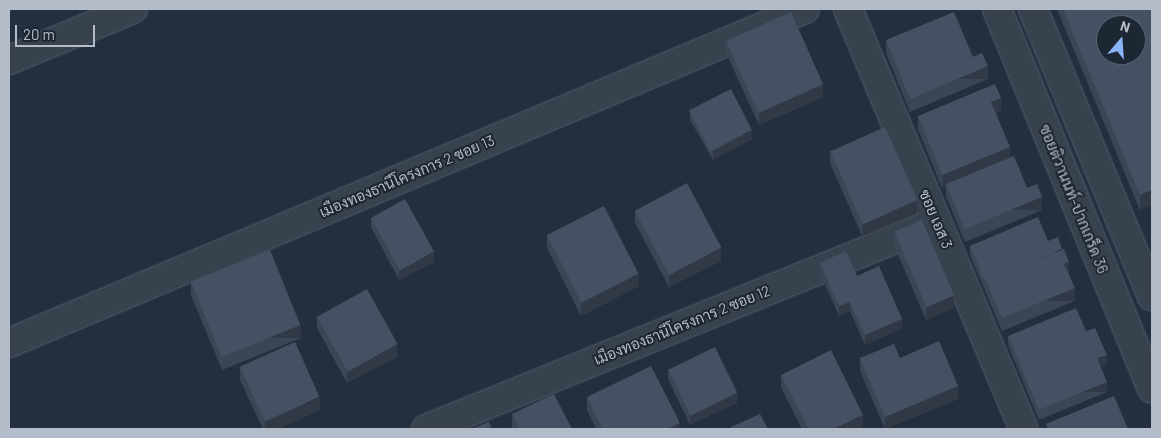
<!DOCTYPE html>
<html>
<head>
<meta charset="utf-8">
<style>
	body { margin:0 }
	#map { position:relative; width:1161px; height:438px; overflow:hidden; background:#242f3e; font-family:Barlow,Sarabun,sans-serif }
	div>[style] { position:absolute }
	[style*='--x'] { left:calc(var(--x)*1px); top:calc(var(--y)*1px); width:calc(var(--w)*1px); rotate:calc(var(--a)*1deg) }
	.roads { filter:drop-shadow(0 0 1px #565f6c) drop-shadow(0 0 1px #565f6c) }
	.minor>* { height:28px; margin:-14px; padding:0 14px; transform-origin:14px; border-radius:14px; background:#38414e }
	.wall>* { inset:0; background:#3b4654 }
	.shaded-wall>* { inset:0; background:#303945; transform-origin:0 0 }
	.building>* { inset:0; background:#455162; transform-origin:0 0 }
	span { translate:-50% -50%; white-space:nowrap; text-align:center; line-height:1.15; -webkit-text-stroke:4px #1d2633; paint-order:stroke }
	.street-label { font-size:15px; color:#b4bcc9 }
	.frame { position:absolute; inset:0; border:10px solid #b4bcc9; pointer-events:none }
	.north { position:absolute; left:1096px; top:15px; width:50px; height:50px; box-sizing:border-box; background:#1d2633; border:1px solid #59626f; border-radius:50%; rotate:18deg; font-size:14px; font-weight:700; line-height:20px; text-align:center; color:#b4bcc9 }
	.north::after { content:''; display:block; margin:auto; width:18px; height:22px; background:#8ab4f8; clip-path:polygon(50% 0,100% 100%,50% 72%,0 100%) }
	.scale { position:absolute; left:15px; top:25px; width:80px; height:22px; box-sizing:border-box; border:2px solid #b4bcc9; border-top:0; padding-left:6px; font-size:15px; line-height:18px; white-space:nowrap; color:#b4bcc9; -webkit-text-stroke:4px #1d2633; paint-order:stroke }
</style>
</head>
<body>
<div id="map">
	<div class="roads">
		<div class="minor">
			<i style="--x:848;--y:9;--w:455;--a:67.3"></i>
			<i style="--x:997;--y:9;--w:410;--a:67.8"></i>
			<i style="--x:1033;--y:9;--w:311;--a:67.5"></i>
			<i style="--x:9;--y:60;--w:134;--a:-22.4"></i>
			<i style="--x:9;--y:343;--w:863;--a:-22.76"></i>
			<i style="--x:426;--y:429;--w:551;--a:-22.05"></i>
		</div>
	</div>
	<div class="wall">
		<i style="clip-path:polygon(1057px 9px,1152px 9px,1140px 210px)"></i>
		<i style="clip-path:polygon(726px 40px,823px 97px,759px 125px,726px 53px)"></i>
		<i style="clip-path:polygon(886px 40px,973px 57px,988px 79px,910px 112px,886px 53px)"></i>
		<i style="clip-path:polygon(690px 111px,752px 139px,713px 160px,690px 120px)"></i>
		<i style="clip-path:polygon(1001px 111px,996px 113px,1010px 157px,1027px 188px,1042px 210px,965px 242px,946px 196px,946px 186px,942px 188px,918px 129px,918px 116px)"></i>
		<i style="clip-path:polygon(830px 150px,917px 213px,862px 236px,830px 163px)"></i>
		<i style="clip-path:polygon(635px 210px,721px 261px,669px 287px,635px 223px)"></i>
		<i style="clip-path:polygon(371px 218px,434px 262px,399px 280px,371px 227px)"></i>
		<i style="clip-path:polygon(894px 232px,954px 308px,926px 320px,894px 245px)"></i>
		<i style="clip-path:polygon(547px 235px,639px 286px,581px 316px,547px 248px)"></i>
		<i style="clip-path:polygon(1048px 241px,1069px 275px,1075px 301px,1002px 331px,970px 255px,970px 246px)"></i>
		<i style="clip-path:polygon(820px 263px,857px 276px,902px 328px,865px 345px,850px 311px,839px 316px,820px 273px)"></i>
		<i style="clip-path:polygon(191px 282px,301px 338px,222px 370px,191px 295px)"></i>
		<i style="clip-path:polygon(317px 316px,397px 357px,347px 383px,317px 328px)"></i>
		<i style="clip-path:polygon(1086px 331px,1107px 364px,1100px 367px,1107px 392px,1039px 420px,1008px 345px,1008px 336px)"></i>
		<i style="clip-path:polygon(860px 358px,900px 358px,958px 399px,885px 429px,860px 371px)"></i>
		<i style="clip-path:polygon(240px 367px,320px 410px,278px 429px,263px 429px,240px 380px)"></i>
		<i style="clip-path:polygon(668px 369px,737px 403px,690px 425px,668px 379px)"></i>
		<i style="clip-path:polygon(781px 375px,863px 427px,859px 429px,802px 429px,781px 387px)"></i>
		<i style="clip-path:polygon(587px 397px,680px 429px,596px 429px,587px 410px)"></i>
		<i style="clip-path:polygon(512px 414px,572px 429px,513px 429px,512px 427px)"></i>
	</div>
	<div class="shaded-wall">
		<i style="left:988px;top:66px;width:13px;height:85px;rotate:90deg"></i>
		<i style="clip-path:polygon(823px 84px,823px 97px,759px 125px,759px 113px)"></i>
		<i style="clip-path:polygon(1001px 98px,1001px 111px,991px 115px,991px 102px)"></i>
		<i style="clip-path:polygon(752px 130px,752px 139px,713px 160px,713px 151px)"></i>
		<i style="clip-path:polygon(1010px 147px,1010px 159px,946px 184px,946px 186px,942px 188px,942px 175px)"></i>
		<i style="clip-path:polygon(1152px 190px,1152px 205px,1140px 210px,1140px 195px)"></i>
		<i style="left:1042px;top:197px;width:13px;height:83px;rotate:90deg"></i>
		<i style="clip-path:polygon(917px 200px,917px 213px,862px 236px,862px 223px)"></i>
		<i style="clip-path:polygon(721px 248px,721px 261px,669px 287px,669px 274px)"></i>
		<i style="clip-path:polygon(434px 252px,434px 262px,399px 280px,399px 271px)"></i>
		<i style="clip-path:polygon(1069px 262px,1069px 275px,1064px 264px)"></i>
		<i style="clip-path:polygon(639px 274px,639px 286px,581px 316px,581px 303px)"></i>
		<i style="left:1075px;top:288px;width:13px;height:79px;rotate:90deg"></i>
		<i style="clip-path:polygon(954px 296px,954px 308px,926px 320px,926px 307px)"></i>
		<i style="clip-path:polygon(850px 302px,850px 311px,839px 316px,839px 306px)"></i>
		<i style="clip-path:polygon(902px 319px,902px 328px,865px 345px,865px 335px)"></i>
		<i style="left:301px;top:325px;width:13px;height:85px;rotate:90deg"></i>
		<i style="clip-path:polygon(397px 344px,397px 357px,347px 383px,347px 370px)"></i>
		<i style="clip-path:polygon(1107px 355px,1107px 364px,1097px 368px,1097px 358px)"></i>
		<i style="left:1107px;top:382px;width:10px;height:74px;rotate:90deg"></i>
		<i style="clip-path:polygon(958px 386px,958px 399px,885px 429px,885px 417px)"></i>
		<i style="clip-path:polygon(737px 393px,737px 403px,690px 425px,690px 415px)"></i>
		<i style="clip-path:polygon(320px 397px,320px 410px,278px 429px,265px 429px,265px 422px)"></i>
		<i style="clip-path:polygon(863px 415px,863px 427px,859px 429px,833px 429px)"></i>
		<i style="clip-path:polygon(680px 423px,680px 429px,667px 429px)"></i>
	</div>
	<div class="building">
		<i style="clip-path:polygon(evenodd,1063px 9px,1152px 9px,1152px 190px,1140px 195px,1063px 9px,1106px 25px,1136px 25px,1136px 55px,1106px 55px,1106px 25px)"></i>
		<i style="left:791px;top:12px;width:79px;height:71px;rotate:66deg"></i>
		<i style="clip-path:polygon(954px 12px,973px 57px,982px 53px,988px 66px,910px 99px,886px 40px)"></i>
		<i style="clip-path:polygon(995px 84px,1001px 98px,991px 102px,1010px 147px,942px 175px,918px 116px)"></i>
		<i style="left:731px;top:89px;width:46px;height:47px;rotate:63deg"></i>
		<i style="left:885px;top:127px;width:80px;height:60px;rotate:66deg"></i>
		<i style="clip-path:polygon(1014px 156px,1027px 188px,1037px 184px,1042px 197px,965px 229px,946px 184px)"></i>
		<i style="left:687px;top:183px;width:73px;height:59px;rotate:62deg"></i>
		<i style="left:405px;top:199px;width:60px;height:39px;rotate:61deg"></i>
		<i style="left:604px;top:206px;width:76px;height:64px;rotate:63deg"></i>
		<i style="clip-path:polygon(1038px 217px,1048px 241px,1058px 237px,1062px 249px,986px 281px,986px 283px,970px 246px)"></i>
		<i style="left:922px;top:220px;width:82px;height:30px;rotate:67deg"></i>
		<i style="clip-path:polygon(1064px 249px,1069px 262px,1064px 264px,1075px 288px,1002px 318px,986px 281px)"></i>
		<i style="left:270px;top:250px;width:81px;height:85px;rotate:68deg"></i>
		<i style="clip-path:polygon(846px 251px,857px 276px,879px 266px,902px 319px,865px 335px,850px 302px,839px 306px,820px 263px)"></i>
		<i style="left:367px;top:289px;width:63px;height:57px;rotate:61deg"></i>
		<i style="clip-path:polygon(1076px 308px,1086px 331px,1095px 328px,1107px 355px,1097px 358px,1107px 382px,1039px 410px,1008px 336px)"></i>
		<i style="clip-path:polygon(939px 341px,958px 386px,885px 417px,860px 358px,894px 344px,900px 358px)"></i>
		<i style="left:295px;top:342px;width:60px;height:60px;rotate:66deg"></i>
		<i style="left:715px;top:347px;width:51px;height:52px;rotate:64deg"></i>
		<i style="clip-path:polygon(831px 350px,863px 415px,833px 429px,809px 429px,781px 375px)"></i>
		<i style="clip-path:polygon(651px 366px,680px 423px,667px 429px,603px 429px,587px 397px)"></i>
		<i style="clip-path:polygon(554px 394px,572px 429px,519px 429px,512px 414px)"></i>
		<i style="clip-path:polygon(1114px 396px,1128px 429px,1048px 429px,1046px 424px)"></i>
		<i style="clip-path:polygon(760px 414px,768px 429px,727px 429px)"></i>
		<i style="clip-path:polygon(489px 422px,492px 429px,471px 429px)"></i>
	</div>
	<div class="street-label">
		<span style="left:407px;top:176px;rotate:-23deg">เมืองทองธานีโครงการ 2 ซอย 13</span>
		<span style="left:1074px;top:199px;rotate:68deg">ซอยติวานนท์-ปากเกร็ด 36</span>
		<span style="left:936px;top:219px;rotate:67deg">ซอย เอส 3</span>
		<span style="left:682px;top:325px;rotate:-22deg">เมืองทองธานีโครงการ 2 ซอย 12</span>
	</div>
	<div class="frame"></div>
	<div class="north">N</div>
	<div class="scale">20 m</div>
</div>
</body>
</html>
